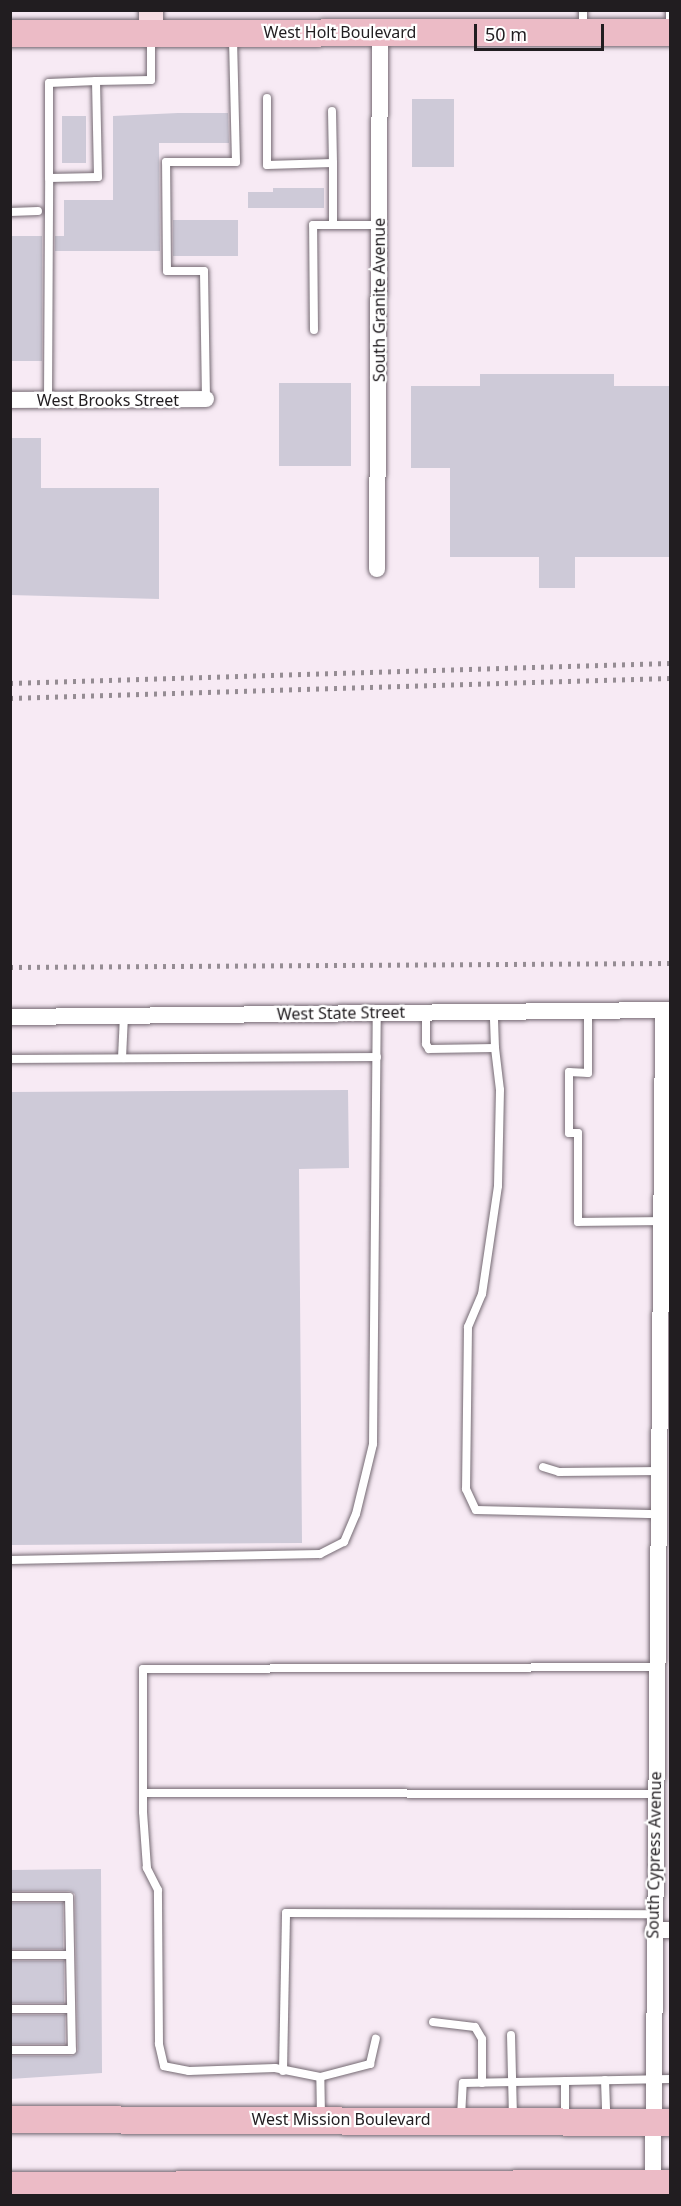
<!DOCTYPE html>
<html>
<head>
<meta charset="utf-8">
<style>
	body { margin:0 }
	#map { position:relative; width:681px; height:2206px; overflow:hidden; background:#f7eaf4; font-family:"Noto Sans",sans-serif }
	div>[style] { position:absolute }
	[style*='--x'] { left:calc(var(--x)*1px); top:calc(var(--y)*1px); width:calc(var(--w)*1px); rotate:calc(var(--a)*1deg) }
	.building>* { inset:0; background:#cecad8; transform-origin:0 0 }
	.roads { filter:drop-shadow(0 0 2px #746972) drop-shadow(0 0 2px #746972) }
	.lane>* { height:8px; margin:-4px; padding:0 4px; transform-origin:4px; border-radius:4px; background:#fff }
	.street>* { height:16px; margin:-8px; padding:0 8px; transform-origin:8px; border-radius:8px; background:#fff }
	.secondary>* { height:24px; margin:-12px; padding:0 12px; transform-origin:12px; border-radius:12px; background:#f6dde2 }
	.primary>* { height:27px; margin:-13.5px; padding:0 13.5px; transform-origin:13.5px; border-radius:13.5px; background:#ecbbc6 }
	.rail>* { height:4.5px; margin-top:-2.25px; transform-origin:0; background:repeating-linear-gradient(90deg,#958c93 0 3px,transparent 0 9px) }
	span { translate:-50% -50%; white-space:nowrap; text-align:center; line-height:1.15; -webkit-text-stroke:4.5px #fff; paint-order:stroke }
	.street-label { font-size:16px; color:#211d20 }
	.frame { position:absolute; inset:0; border:12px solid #211d20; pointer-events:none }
	.scale { position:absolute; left:474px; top:24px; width:130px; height:27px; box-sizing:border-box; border:3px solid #211d20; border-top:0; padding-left:8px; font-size:18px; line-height:21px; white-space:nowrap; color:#211d20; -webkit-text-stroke:4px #fff; paint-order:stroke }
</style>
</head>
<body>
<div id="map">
	<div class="building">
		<i style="left:412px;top:99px;width:42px;height:68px"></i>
		<i style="clip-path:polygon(178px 113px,228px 113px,229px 143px,159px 143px,160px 251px,55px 251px,55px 236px,64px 236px,64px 200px,113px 200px,113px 116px)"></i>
		<i style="left:62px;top:116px;width:24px;height:47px"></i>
		<i style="clip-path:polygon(273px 188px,324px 188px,324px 208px,248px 208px,248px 192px,273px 192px)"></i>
		<i style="left:173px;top:220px;width:65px;height:36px"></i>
		<i style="left:10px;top:236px;width:32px;height:125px"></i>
		<i style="clip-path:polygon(480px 374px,614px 374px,614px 386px,670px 386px,670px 557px,575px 557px,575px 588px,539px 588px,539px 557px,450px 557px,450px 468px,411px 468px,411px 386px,480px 386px)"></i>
		<i style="left:279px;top:383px;width:72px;height:83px"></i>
		<i style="clip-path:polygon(10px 438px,41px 438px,41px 488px,159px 488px,159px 599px,10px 595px)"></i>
		<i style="clip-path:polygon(348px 1090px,349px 1168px,299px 1169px,302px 1543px,10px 1545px,10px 1092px)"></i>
		<i style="clip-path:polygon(101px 1869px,102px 2073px,10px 2079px,10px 2056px,72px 2056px,78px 2050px,75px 1894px,69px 1891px,10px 1891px,10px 1870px)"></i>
		<i style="left:10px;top:1903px;width:53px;height:46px"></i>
		<i style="left:10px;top:1961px;width:54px;height:42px"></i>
		<i style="left:10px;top:2015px;width:55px;height:29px"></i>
	</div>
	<div class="roads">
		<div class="lane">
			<i style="--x:583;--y:10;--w:18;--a:90"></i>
			<i style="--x:670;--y:10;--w:10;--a:90"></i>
			<i style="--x:96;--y:81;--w:96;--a:88.8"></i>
			<i style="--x:98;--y:177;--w:49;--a:178.8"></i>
			<i style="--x:49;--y:178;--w:95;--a:-90"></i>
			<i style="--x:49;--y:83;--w:47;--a:-2.4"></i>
			<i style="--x:96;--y:81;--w:55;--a:-1"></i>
			<i style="--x:151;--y:80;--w:44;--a:-90"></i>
			<i style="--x:267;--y:98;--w:67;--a:90"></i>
			<i style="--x:267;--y:165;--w:66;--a:-1.7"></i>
			<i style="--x:333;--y:163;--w:62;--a:90"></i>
			<i style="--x:333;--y:225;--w:46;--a:0"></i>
			<i style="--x:332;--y:111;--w:52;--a:88.9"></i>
			<i style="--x:10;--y:212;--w:28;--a:-2"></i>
			<i style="--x:314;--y:330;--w:105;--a:-90.5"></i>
			<i style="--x:313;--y:225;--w:20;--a:0"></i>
			<i style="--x:206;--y:399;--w:128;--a:-90.9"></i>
			<i style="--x:204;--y:271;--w:37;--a:180"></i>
			<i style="--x:167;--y:271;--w:109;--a:-90.5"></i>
			<i style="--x:166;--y:162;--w:70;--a:0"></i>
			<i style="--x:236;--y:162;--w:127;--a:-91.4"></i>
			<i style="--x:48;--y:400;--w:222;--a:-89.7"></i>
			<i style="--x:588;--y:1011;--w:62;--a:90"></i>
			<i style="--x:588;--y:1073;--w:19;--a:-177"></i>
			<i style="--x:569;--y:1072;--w:61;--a:90"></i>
			<i style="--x:569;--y:1133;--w:9;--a:0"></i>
			<i style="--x:578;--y:1133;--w:89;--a:90"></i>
			<i style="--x:578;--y:1222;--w:84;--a:-0.7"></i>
			<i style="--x:426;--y:1012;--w:32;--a:90"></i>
			<i style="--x:426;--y:1044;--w:6;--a:59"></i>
			<i style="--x:429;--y:1049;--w:66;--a:-0.9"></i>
			<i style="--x:495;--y:1048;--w:36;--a:-92"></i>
			<i style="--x:495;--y:1048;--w:42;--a:83.2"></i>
			<i style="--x:500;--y:1090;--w:96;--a:91.2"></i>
			<i style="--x:498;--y:1186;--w:109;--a:98.4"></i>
			<i style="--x:482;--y:1294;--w:36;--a:113"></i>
			<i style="--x:468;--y:1327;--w:162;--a:90.7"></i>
			<i style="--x:466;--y:1489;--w:23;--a:65"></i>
			<i style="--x:476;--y:1510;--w:183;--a:1.3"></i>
			<i style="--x:122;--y:1058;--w:42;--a:-87.3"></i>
			<i style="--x:10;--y:1059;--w:367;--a:-0.3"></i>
			<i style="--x:543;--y:1467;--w:17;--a:17"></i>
			<i style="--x:559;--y:1472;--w:101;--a:-0.6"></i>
			<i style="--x:10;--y:1560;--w:310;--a:-1.1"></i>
			<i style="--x:320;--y:1554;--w:27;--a:-27"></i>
			<i style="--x:344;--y:1542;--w:30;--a:-67"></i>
			<i style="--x:356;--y:1514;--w:72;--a:-76.3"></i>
			<i style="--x:373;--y:1444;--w:431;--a:-89.5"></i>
			<i style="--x:143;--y:1793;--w:512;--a:0.11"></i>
			<i style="--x:10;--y:1897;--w:59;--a:0"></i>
			<i style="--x:69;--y:1897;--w:153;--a:88.9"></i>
			<i style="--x:72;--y:2050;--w:62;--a:180"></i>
			<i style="--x:10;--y:1955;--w:60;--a:0"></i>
			<i style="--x:10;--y:2009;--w:61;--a:0"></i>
			<i style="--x:433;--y:2022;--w:42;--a:6.8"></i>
			<i style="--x:475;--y:2027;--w:14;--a:60"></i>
			<i style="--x:482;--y:2039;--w:44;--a:90"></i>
			<i style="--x:511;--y:2035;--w:83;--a:88.6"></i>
			<i style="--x:283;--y:2071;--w:158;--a:-88.9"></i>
			<i style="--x:286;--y:1913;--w:367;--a:0.2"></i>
			<i style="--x:320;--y:2077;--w:52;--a:-14.6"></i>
			<i style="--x:370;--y:2064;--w:26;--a:-77"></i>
			<i style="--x:605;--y:2080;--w:38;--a:88"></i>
			<i style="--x:321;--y:2116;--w:39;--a:-91"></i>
			<i style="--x:320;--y:2077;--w:46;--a:-168.7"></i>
			<i style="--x:275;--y:2068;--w:86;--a:178"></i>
			<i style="--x:189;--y:2071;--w:25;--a:-169"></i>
			<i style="--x:164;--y:2066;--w:23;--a:-103"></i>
			<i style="--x:159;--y:2044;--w:154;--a:-90.4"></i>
			<i style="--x:158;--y:1890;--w:25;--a:-117"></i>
			<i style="--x:147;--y:1868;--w:56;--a:-94.1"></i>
			<i style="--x:143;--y:1812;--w:143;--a:-90"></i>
			<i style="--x:143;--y:1669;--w:514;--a:-0.22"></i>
			<i style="--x:461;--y:2117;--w:34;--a:-87"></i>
			<i style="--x:463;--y:2083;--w:207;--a:-1.1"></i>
			<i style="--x:565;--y:2119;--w:38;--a:-90"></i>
		</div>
		<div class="street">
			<i style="--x:10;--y:400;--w:196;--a:-0.3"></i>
			<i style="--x:377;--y:569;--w:537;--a:-89.68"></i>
			<i style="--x:10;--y:1017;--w:660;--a:-0.61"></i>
			<i style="--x:653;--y:1930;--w:17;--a:0"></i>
			<i style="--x:653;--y:2191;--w:1181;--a:-89.51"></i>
		</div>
		<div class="secondary">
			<i style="--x:151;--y:32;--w:22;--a:-90"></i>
		</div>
		<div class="primary">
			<i style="--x:10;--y:33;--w:660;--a:-0.09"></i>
			<i style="--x:10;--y:2119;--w:660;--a:0.26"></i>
			<i style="--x:10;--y:2185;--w:660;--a:-0.17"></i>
		</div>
	</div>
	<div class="rail">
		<i style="--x:10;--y:683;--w:660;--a:-1.74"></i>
		<i style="--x:10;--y:698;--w:660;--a:-1.74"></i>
		<i style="--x:10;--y:967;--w:660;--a:-0.35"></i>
	</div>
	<div class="street-label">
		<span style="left:340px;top:32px">West Holt Boulevard</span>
		<span style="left:379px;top:300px;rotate:-90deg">South Granite Avenue</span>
		<span style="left:108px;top:400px">West Brooks Street</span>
		<span style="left:341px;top:1013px;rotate:-1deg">West State Street</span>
		<span style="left:654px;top:1855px;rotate:-89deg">South Cypress Avenue</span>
		<span style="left:341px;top:2119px">West Mission Boulevard</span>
	</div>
	<div class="frame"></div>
	<div class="scale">50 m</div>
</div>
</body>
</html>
